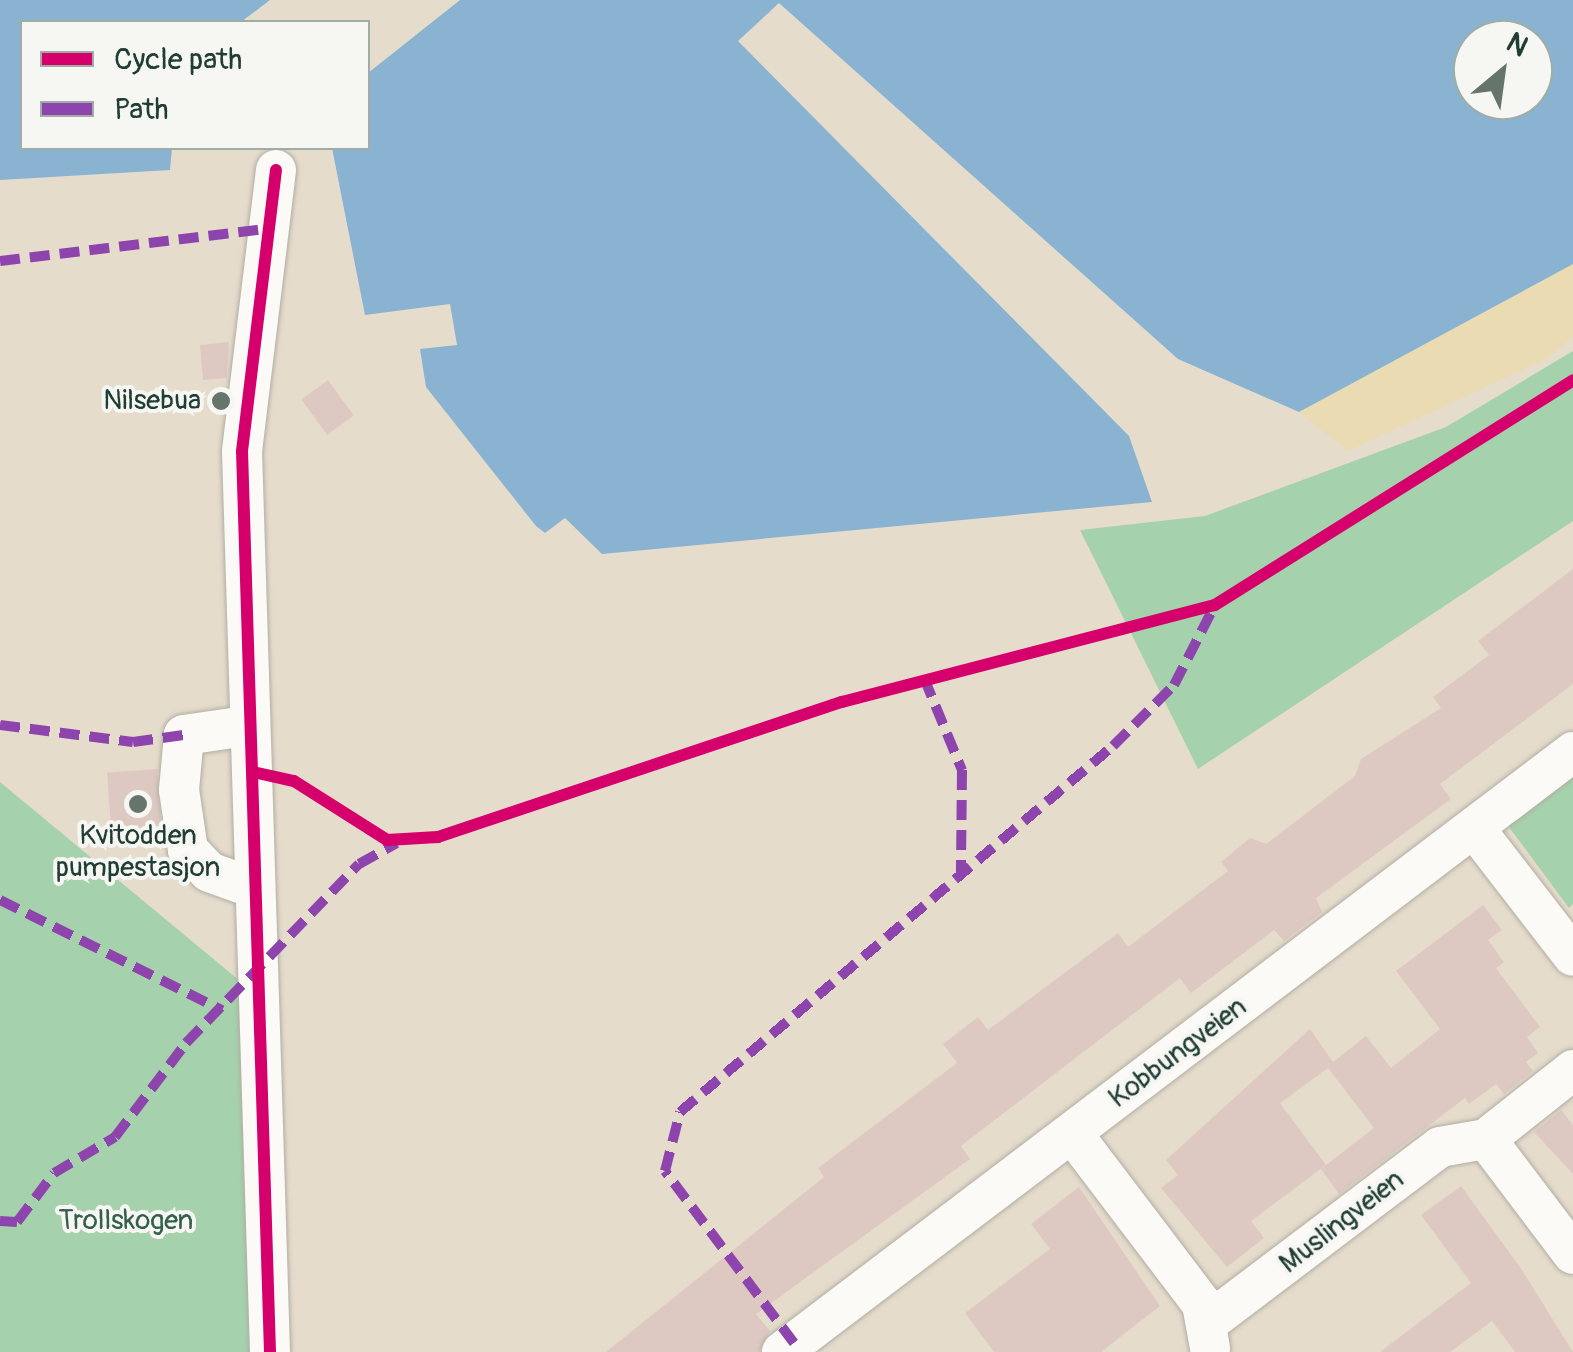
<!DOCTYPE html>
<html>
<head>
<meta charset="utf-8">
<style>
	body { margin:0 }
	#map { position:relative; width:1573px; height:1352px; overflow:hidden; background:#e6dccc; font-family:Pangolin,sans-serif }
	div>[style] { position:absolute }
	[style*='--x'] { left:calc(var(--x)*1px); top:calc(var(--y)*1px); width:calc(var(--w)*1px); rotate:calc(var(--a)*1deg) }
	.green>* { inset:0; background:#a5d2ac }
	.sand>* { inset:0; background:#eadbb3 }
	.water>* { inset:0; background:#8ab3d2 }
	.building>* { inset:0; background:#dec9c2; transform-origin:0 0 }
	.roads { filter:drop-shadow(0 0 2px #b1aea3) drop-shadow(0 0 2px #b1aea3) }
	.minor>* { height:40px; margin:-20px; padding:0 20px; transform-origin:20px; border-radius:20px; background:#fbfaf7 }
	.quiet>* { height:10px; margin-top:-5px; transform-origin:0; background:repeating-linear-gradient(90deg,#8e44ad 0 20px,transparent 0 30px) }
	.cycleway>* { height:12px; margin:-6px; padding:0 6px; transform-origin:6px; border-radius:6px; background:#d6006c }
	.dots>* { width:28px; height:28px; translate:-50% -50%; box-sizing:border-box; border:5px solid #f6f6f2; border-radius:50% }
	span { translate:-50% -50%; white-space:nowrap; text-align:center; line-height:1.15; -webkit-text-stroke:8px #f6f6f2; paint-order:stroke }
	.poi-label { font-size:28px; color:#1f3d34 }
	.right { translate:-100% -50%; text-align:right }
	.street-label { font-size:28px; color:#1f3d34 }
	.park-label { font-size:28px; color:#33604b }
	.legend { position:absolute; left:20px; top:20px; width:350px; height:130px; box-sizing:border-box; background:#f6f6f2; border:2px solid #a0aca6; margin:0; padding:12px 18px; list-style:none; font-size:30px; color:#1f3d34 }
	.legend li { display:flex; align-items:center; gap:20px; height:50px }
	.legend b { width:50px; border:2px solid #a0aca6 }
	.north { position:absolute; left:1453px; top:20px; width:100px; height:100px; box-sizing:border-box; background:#f6f6f2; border:2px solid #a0aca6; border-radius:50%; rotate:29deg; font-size:28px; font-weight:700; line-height:40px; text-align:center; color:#1f3d34 }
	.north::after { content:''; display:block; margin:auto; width:35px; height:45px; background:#657569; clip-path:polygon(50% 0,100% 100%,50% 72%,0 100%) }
</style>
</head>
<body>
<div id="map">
	<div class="green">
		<i style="clip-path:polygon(1573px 351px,1573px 521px,1198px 769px,1080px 530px,1205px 516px,1446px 427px)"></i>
		<i style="clip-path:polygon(1573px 756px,1573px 904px,1569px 908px,1506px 823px)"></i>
		<i style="clip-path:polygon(0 782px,246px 986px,256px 1352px,0 1352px)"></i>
	</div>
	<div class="sand">
		<i style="clip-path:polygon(1573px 264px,1573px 337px,1546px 359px,1348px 451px,1299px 412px)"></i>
	</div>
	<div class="water">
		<i style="clip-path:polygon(0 0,270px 0,241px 22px,22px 22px,22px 148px,172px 148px,170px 170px,0 180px)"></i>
		<i style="clip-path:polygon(evenodd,460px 0,1573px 0,1573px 264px,1299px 412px,1178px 359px,779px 3px,738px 41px,1129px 436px,1152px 502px,602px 554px,565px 518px,545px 533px,536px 526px,426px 387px,420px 349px,457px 345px,450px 304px,365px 315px,332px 148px,368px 148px,368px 73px,460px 0,1473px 40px,1533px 40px,1533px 100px,1473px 100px,1473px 40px)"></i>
	</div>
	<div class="building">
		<i style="clip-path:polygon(229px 342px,227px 378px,203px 380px,200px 345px)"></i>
		<i style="left:328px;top:380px;width:44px;height:33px;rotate:54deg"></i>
		<i style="clip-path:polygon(1573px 569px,1573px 684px,1440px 784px,1451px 799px,1316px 898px,1322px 912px,1284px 941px,1274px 930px,1191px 993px,1180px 978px,961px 1146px,970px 1159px,756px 1314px,770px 1331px,759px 1352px,606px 1352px,824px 1177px,818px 1168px,957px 1063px,943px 1044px,978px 1017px,988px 1030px,1118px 933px,1128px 947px,1228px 871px,1221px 862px,1250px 838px,1266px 844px,1355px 776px,1361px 759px,1441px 708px,1433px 697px,1489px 655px,1478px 641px)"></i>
		<i style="left:157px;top:769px;width:68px;height:50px;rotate:86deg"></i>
		<i style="clip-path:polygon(1483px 905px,1502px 930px,1488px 940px,1504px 962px,1496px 968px,1540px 1027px,1527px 1037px,1538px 1053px,1526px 1062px,1533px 1071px,1504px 1094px,1496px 1084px,1469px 1104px,1465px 1098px,1339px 1194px,1321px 1169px,1374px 1128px,1328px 1068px,1280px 1103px,1326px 1165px,1251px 1221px,1264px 1238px,1227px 1267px,1161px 1188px,1178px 1175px,1166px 1160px,1310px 1029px,1333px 1062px,1366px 1036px,1391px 1068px,1440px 1029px,1396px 971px)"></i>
		<i style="clip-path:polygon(1561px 1110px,1573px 1125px,1573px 1174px,1534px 1132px)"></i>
		<i style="clip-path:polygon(1461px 1186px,1522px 1270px,1573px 1352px,1515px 1352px,1492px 1321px,1450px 1352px,1380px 1352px,1471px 1283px,1421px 1215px)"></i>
		<i style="clip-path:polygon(1079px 1187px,1160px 1306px,1101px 1352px,994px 1352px,965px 1313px,1050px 1249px,1031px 1224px)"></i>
	</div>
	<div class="roads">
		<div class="minor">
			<i style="--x:246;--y:726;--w:63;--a:171.7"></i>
			<i style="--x:184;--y:735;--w:55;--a:95.2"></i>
			<i style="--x:179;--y:790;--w:61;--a:81.5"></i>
			<i style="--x:188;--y:850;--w:30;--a:46"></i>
			<i style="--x:209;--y:872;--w:45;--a:19.7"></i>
			<i style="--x:1475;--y:829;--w:160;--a:52.3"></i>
			<i style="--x:1072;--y:1133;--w:215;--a:52.8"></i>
			<i style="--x:1202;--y:1304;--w:45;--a:79.7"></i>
			<i style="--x:1486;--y:1139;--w:144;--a:52.9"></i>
			<i style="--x:1486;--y:1139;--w:111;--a:-38.4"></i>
			<i style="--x:1206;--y:1324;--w:293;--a:-37.1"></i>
			<i style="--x:1440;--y:1147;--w:47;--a:-9.9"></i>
			<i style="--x:270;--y:1352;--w:901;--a:-91.78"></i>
			<i style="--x:242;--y:451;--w:283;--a:-83.1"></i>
			<i style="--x:782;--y:1352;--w:993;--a:-37.18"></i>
		</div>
	</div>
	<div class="quiet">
		<i style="--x:0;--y:261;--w:265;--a:-6.9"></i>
		<i style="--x:924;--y:678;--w:100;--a:67.6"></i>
		<i style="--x:962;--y:770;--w:102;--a:90.6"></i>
		<i style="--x:0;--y:725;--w:134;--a:7.3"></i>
		<i style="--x:133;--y:742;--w:51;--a:-7.8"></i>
		<i style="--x:0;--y:900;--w:248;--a:26.4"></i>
		<i style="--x:0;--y:1221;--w:17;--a:3"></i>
		<i style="--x:17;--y:1222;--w:61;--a:-52.9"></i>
		<i style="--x:54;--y:1173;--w:71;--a:-30.5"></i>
		<i style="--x:115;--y:1137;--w:118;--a:-52.9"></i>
		<i style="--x:186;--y:1043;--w:249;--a:-46"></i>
		<i style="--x:359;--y:864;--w:43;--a:-28.9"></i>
		<i style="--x:794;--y:1343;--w:215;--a:-126.9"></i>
		<i style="--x:665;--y:1171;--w:61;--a:-75.7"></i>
		<i style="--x:680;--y:1112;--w:567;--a:-40.21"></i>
		<i style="--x:1113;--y:746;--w:86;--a:-45"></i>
		<i style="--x:1174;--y:685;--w:90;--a:-62.9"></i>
	</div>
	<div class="cycleway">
		<i style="--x:253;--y:772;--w:42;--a:12.4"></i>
		<i style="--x:294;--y:781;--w:110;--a:32.4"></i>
		<i style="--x:387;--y:840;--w:51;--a:-3.4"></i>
		<i style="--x:438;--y:837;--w:426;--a:-18.5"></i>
		<i style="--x:842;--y:702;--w:385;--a:-14.6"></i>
		<i style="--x:1215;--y:605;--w:423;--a:-32.1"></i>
		<i style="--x:270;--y:1352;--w:901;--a:-91.78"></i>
		<i style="--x:242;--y:451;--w:283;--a:-83.1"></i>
	</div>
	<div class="dots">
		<i style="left:221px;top:401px;background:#657569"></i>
		<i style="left:138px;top:804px;background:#657569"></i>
	</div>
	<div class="poi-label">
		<span class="right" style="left:201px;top:401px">Nilsebua</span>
		<span style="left:138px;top:852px">Kvitodden<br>pumpestasjon</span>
	</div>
	<div class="street-label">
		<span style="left:1178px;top:1053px;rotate:-37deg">Kobbungveien</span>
		<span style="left:1342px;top:1222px;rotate:-38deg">Muslingveien</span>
	</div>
	<div class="park-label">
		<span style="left:126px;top:1221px">Trollskogen</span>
	</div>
	<ul class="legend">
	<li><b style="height:12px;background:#d6006c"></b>Cycle path</li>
	<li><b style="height:12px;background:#8e44ad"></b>Path</li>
	</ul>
	<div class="north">N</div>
</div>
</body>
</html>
